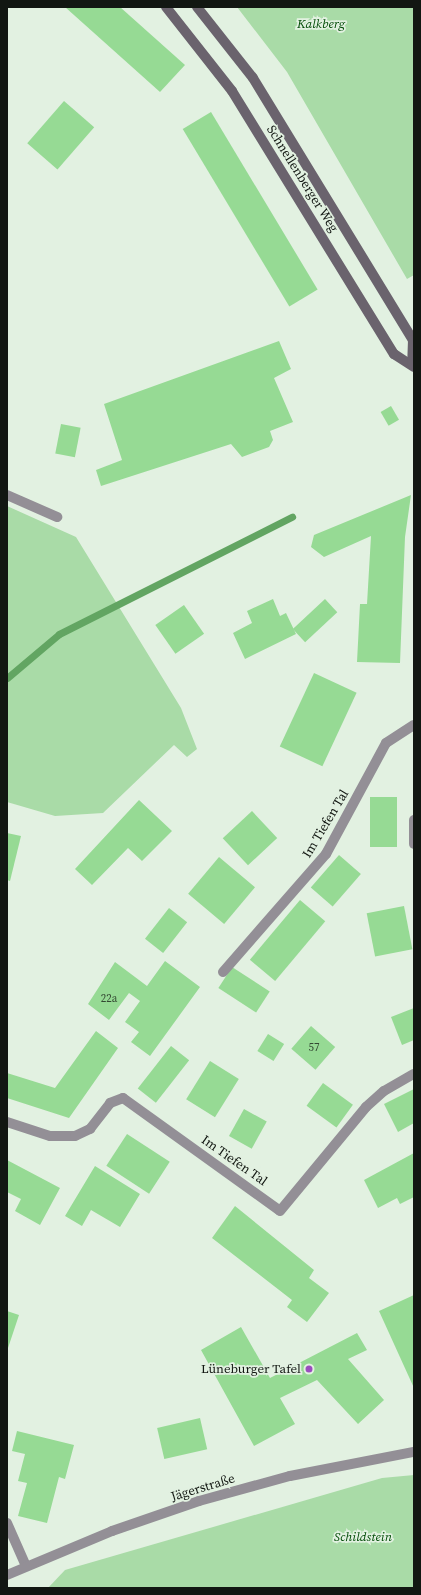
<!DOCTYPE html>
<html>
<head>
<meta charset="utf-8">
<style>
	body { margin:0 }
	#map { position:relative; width:421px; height:1595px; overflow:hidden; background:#e2f1e1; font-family:"Source Serif 4",serif }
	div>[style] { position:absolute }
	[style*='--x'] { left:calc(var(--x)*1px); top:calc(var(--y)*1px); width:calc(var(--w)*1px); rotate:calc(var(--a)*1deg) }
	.green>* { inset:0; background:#a9dba7 }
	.stream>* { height:7px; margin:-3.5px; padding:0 3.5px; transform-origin:3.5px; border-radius:3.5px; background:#62a562 }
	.building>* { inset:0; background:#96da94; transform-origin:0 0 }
	.minor>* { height:10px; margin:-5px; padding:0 5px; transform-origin:5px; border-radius:5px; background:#938f96 }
	.secondary>* { height:10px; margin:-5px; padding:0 5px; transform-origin:5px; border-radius:5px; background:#6a636d }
	.dots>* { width:11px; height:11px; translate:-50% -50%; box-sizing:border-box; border:2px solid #e2f1e1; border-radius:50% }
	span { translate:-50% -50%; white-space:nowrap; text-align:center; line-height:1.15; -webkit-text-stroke:3.5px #e2f1e1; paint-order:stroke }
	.number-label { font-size:11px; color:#334832 }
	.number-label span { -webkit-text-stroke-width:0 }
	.park-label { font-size:13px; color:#004b06; font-style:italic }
	.street-label { font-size:13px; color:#121712 }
	.poi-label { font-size:13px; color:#121712 }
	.right { translate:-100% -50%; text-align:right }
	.frame { position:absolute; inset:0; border:8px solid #121712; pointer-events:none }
</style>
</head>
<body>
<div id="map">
	<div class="green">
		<i style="clip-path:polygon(237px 7px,414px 7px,414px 275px,407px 279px,287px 72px)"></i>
		<i style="clip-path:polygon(7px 506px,76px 537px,181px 708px,197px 749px,187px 757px,174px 745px,103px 813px,55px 816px,7px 802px)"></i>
		<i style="clip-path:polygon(414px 1475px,414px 1588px,48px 1588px,65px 1570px,382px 1478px)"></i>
	</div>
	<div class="stream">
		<i style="--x:7;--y:678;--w:68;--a:-40.2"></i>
		<i style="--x:59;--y:634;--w:261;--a:-26.7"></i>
	</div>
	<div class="building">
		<i style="clip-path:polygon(65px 7px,120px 7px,185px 65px,160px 92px)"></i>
		<i style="left:64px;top:101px;width:40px;height:56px;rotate:41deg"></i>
		<i style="left:211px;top:112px;width:207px;height:33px;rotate:59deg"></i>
		<i style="clip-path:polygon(279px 341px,291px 369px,274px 378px,293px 422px,270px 431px,273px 440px,269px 447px,242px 457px,231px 444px,101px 486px,96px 470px,122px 460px,104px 404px)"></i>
		<i style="left:391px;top:406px;width:16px;height:12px;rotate:60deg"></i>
		<i style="left:61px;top:424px;width:20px;height:30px;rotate:11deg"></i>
		<i style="clip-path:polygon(411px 495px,405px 537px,400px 663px,357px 662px,360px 604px,367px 604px,371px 536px,324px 557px,311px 547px,314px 535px)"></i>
		<i style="clip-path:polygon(273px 599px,280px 616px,286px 613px,296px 634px,245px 659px,233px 633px,252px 623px,247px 611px)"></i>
		<i style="left:325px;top:599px;width:18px;height:44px;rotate:47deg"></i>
		<i style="left:184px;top:605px;width:35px;height:35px;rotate:55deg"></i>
		<i style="left:314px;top:673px;width:47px;height:81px;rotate:25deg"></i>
		<i style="left:370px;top:797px;width:27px;height:50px"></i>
		<i style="clip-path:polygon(139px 800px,172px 831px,142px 861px,128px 848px,92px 885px,75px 869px)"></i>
		<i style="left:252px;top:811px;width:37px;height:40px;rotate:47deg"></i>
		<i style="clip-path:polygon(7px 833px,21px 836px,10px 881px,7px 880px)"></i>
		<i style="left:339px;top:855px;width:29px;height:43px;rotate:41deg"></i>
		<i style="left:219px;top:857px;width:47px;height:48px;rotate:40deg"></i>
		<i style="left:300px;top:900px;width:33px;height:78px;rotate:40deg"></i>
		<i style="left:404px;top:906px;width:44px;height:38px;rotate:79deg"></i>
		<i style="left:169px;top:908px;width:23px;height:39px;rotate:38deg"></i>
		<i style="clip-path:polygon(165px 961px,200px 987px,150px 1056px,131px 1042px,139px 1032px,125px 1022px,140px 1001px,129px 993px,109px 1020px,88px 1004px,115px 962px,147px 986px)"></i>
		<i style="left:232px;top:967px;width:45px;height:25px;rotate:33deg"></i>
		<i style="clip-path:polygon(414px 1008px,414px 1040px,402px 1045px,391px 1017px)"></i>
		<i style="left:311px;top:1026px;width:32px;height:30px;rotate:41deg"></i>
		<i style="clip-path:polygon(96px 1031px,118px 1048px,69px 1118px,7px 1098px,7px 1073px,55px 1088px)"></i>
		<i style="left:268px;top:1034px;width:19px;height:20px;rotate:32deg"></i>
		<i style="left:171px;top:1046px;width:23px;height:54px;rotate:38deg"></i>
		<i style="left:210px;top:1061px;width:34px;height:45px;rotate:32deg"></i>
		<i style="left:323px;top:1083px;width:37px;height:28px;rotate:36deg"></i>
		<i style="clip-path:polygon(414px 1089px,414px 1123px,398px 1132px,384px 1104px)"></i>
		<i style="left:244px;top:1109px;width:26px;height:31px;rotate:29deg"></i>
		<i style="left:127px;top:1134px;width:51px;height:38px;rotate:33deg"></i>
		<i style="clip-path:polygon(414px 1153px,414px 1197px,400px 1204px,397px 1198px,378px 1208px,364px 1180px)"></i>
		<i style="clip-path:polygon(7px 1160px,60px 1188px,40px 1225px,15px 1211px,21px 1199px,7px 1192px)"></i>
		<i style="clip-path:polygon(95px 1166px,140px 1194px,120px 1227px,91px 1210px,82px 1226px,65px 1216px)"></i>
		<i style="clip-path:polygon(235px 1206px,314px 1270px,309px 1278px,329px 1293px,307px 1322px,287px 1307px,292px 1300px,212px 1238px)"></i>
		<i style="clip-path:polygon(414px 1295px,414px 1388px,379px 1311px)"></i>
		<i style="clip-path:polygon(7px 1311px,19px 1315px,7px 1351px)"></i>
		<i style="clip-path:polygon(241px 1327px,270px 1378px,357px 1333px,367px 1350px,348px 1359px,384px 1400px,358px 1424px,317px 1380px,280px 1398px,295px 1424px,254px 1446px,201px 1350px)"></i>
		<i style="left:200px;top:1418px;width:32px;height:44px;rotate:77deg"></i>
		<i style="clip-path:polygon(17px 1431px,74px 1445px,65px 1479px,59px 1477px,47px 1523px,18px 1516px,27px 1483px,18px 1481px,25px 1454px,12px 1451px)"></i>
	</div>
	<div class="minor">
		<i style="--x:7;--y:495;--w:55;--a:23.7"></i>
		<i style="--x:414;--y:820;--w:24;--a:90"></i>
		<i style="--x:223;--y:972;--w:157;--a:-48.9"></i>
		<i style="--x:326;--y:854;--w:126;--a:-61.6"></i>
		<i style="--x:386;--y:743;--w:33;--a:-33"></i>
		<i style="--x:7;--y:1122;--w:45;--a:18"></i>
		<i style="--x:50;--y:1136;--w:25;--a:0"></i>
		<i style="--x:75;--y:1136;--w:17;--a:-25"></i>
		<i style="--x:90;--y:1129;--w:33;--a:-52"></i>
		<i style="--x:110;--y:1103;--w:14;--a:-21"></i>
		<i style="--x:123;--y:1098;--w:193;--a:35.7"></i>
		<i style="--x:280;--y:1211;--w:135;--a:-50.4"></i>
		<i style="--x:366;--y:1107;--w:24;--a:-42"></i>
		<i style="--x:384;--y:1091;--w:34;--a:-30"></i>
		<i style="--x:7;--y:1523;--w:47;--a:66.2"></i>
		<i style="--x:7;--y:1575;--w:114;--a:-22.7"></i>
		<i style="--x:112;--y:1531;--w:92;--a:-19"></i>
		<i style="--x:199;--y:1501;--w:94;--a:-15.4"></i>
		<i style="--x:290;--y:1476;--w:126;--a:-11"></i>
	</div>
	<div class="secondary">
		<i style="--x:166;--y:7;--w:107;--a:51.8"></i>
		<i style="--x:232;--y:91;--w:309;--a:58.4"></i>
		<i style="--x:394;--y:354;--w:24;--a:33"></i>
		<i style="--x:197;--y:7;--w:90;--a:51.7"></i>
		<i style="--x:253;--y:78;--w:307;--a:58.6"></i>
		<i style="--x:413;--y:340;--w:24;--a:92"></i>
	</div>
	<div class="dots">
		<i style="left:309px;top:1369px;background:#9a4dbe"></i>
	</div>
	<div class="number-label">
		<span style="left:109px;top:999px">22a</span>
		<span style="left:314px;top:1048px">57</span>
	</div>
	<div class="park-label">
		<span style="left:321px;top:24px">Kalkberg</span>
		<span style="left:363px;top:1537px">Schildstein</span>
	</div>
	<div class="street-label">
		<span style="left:302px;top:179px;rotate:58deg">Schnellenberger Weg</span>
		<span style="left:326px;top:824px;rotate:-59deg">Im Tiefen Tal</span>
		<span style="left:234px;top:1161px;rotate:35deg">Im Tiefen Tal</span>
		<span style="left:203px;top:1488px;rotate:-17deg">Jägerstraße</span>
	</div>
	<div class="poi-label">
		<span class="right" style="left:301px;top:1369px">Lüneburger Tafel</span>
	</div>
	<div class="frame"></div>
</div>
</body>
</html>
